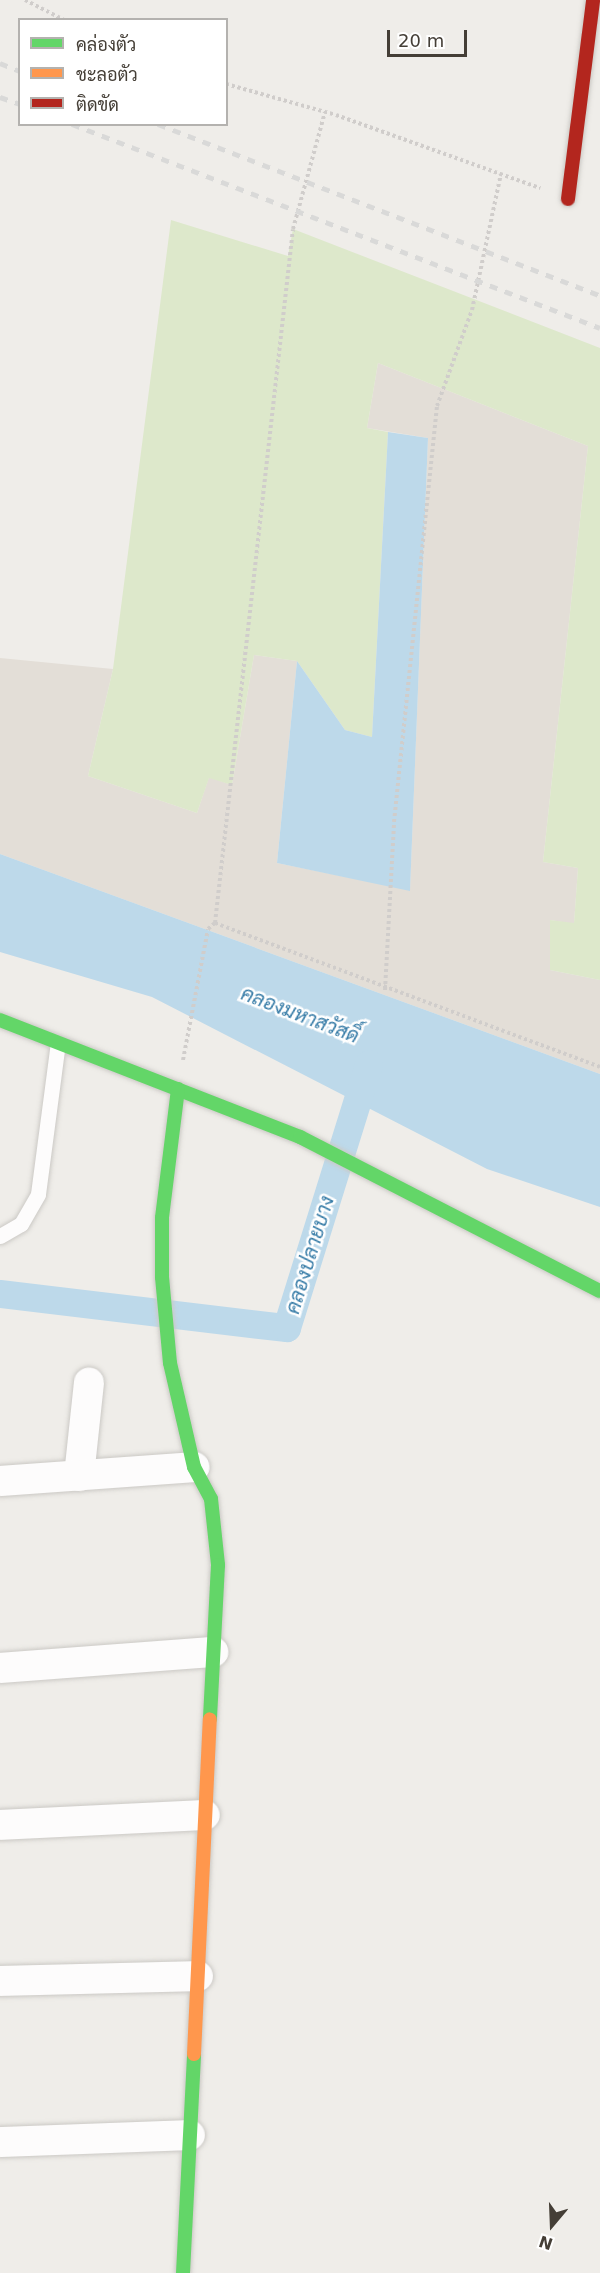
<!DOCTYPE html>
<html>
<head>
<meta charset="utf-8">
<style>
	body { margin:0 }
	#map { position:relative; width:600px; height:2273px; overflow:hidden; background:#efede9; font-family:"DejaVu Sans",Sarabun,sans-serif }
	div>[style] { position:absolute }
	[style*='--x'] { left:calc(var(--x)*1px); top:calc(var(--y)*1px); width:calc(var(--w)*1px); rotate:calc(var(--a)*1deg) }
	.residential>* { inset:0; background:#e3ded7 }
	.green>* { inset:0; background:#dde8cb }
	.water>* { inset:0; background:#bdd9ea }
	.canal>* { height:28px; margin:-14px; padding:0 14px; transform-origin:14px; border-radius:14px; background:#bdd9ea }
	.path>* { height:4px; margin-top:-2px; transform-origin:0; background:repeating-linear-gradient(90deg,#d0cdcb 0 3px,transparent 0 6px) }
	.roads { filter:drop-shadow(0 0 2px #cbc9c5) drop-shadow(0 0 2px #cbc9c5) }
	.lane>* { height:15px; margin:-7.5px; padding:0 7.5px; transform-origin:7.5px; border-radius:7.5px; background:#fdfcfc }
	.street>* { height:30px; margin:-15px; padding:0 15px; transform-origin:15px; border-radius:15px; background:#fdfcfc }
	.fast>* { height:14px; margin:-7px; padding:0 7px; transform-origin:7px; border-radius:7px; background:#63d668 }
	.slow>* { height:14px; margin:-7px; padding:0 7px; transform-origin:7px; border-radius:7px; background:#ff974d }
	.jam>* { height:14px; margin:-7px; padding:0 7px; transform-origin:7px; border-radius:7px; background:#b3261e }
	.rail>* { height:4.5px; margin-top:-2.25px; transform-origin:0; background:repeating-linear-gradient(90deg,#d9d9d8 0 8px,transparent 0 16px) }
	span { translate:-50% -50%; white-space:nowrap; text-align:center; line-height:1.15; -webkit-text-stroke:5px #fff; paint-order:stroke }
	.water-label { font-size:20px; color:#377ca7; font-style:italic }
	.legend { position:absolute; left:18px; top:18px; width:210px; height:108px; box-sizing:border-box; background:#fff; border:2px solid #b4b2af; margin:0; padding:8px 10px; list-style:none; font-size:18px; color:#443e36 }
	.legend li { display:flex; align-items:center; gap:12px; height:30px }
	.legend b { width:30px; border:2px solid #b4b2af }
	.north { position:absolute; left:522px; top:2195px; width:60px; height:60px; -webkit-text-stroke:4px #fff; paint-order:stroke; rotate:199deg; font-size:16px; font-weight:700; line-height:24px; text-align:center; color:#443e36 }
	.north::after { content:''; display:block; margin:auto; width:21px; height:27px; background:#443e36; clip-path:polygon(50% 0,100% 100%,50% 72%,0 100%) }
	.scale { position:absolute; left:387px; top:30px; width:80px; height:27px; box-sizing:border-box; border:3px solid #443e36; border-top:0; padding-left:8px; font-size:18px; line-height:21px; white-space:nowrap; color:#443e36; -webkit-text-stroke:4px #fff; paint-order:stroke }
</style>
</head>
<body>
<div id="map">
	<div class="residential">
		<i style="clip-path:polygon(378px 363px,588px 446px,543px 862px,578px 868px,574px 924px,550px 920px,550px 970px,600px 980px,600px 1074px,0 854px,0 658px,113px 669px,88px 776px,197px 813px,209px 777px,232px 785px,254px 655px,297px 661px,277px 863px,410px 890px,428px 438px,367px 428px)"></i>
	</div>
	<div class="green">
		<i style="clip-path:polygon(171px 220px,288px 256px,293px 229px,600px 348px,600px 980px,550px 970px,550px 920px,574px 923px,578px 868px,543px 862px,588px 446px,378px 363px,367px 428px,388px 432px,372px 737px,345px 730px,297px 661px,254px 655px,232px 785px,209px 778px,197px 813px,88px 776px,113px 669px)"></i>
	</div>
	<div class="water">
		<i style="clip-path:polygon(388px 432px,428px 438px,410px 891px,277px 863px,297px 661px,345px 730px,372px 737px)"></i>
		<i style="clip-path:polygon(0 854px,600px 1074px,600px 1207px,487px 1169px,152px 997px,0 952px)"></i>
	</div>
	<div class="canal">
		<i style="--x:0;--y:1294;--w:289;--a:6.8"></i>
		<i style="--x:287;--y:1328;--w:276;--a:-72.7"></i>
	</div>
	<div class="path">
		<i style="--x:25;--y:0;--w:44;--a:27.1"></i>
		<i style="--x:226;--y:84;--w:114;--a:15.7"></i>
		<i style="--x:336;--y:115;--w:217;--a:19.7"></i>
		<i style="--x:215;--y:923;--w:698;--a:-83.59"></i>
		<i style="--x:293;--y:229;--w:121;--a:-74.7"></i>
		<i style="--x:385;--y:990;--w:168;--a:-86.9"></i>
		<i style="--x:394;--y:822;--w:418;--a:-84.1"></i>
		<i style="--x:437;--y:406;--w:102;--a:-70"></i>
		<i style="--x:472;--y:310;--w:139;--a:-78"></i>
		<i style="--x:183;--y:1060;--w:133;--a:-79.2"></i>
		<i style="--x:208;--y:929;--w:9;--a:-41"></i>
		<i style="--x:215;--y:923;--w:411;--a:20.5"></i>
	</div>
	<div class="roads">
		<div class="lane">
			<i style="--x:0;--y:1236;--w:24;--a:-30"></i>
			<i style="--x:21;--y:1224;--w:34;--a:-60"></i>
			<i style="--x:38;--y:1194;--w:152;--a:-82.5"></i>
		</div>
		<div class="street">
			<i style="--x:79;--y:1476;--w:94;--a:-83.9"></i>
			<i style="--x:0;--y:1481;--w:195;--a:-4.1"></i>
			<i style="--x:0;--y:1668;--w:214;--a:-4.3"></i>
			<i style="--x:0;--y:1825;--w:205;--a:-2.8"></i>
			<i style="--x:0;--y:1981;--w:198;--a:-1.4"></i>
			<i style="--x:0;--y:2142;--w:190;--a:-2.1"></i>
		</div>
		<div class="fast">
			<i style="--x:0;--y:1020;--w:322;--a:21.3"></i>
			<i style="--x:300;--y:1137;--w:337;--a:27.2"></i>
			<i style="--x:178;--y:1089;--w:130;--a:97.1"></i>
			<i style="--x:162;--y:1218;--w:59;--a:90"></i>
			<i style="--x:162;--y:1277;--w:86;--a:84.7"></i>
			<i style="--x:170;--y:1363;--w:107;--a:77"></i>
			<i style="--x:194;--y:1467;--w:36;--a:62"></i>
			<i style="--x:211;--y:1499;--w:66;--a:83.9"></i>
			<i style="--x:218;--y:1565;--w:154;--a:93"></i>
			<i style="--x:183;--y:2273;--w:219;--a:-87.1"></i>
		</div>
		<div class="slow">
			<i style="--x:194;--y:2054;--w:335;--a:-87.3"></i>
		</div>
		<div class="jam">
			<i style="--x:568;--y:199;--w:201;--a:-82.8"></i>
		</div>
	</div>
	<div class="rail">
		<i style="--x:0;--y:63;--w:22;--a:22"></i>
		<i style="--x:0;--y:97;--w:21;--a:19"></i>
		<i style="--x:72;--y:124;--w:566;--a:21.12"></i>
		<i style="--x:158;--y:124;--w:474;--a:21.2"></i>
	</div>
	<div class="water-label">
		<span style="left:300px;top:1015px;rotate:21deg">คลองมหาสวัสดิ์</span>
		<span style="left:310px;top:1255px;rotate:-73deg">คลองปลายบาง</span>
	</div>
	<ul class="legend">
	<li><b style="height:8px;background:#63d668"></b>คล่องตัว</li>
	<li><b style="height:8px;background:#ff974d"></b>ชะลอตัว</li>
	<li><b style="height:8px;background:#b3261e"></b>ติดขัด</li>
	</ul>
	<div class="north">N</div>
	<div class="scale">20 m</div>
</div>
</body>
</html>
